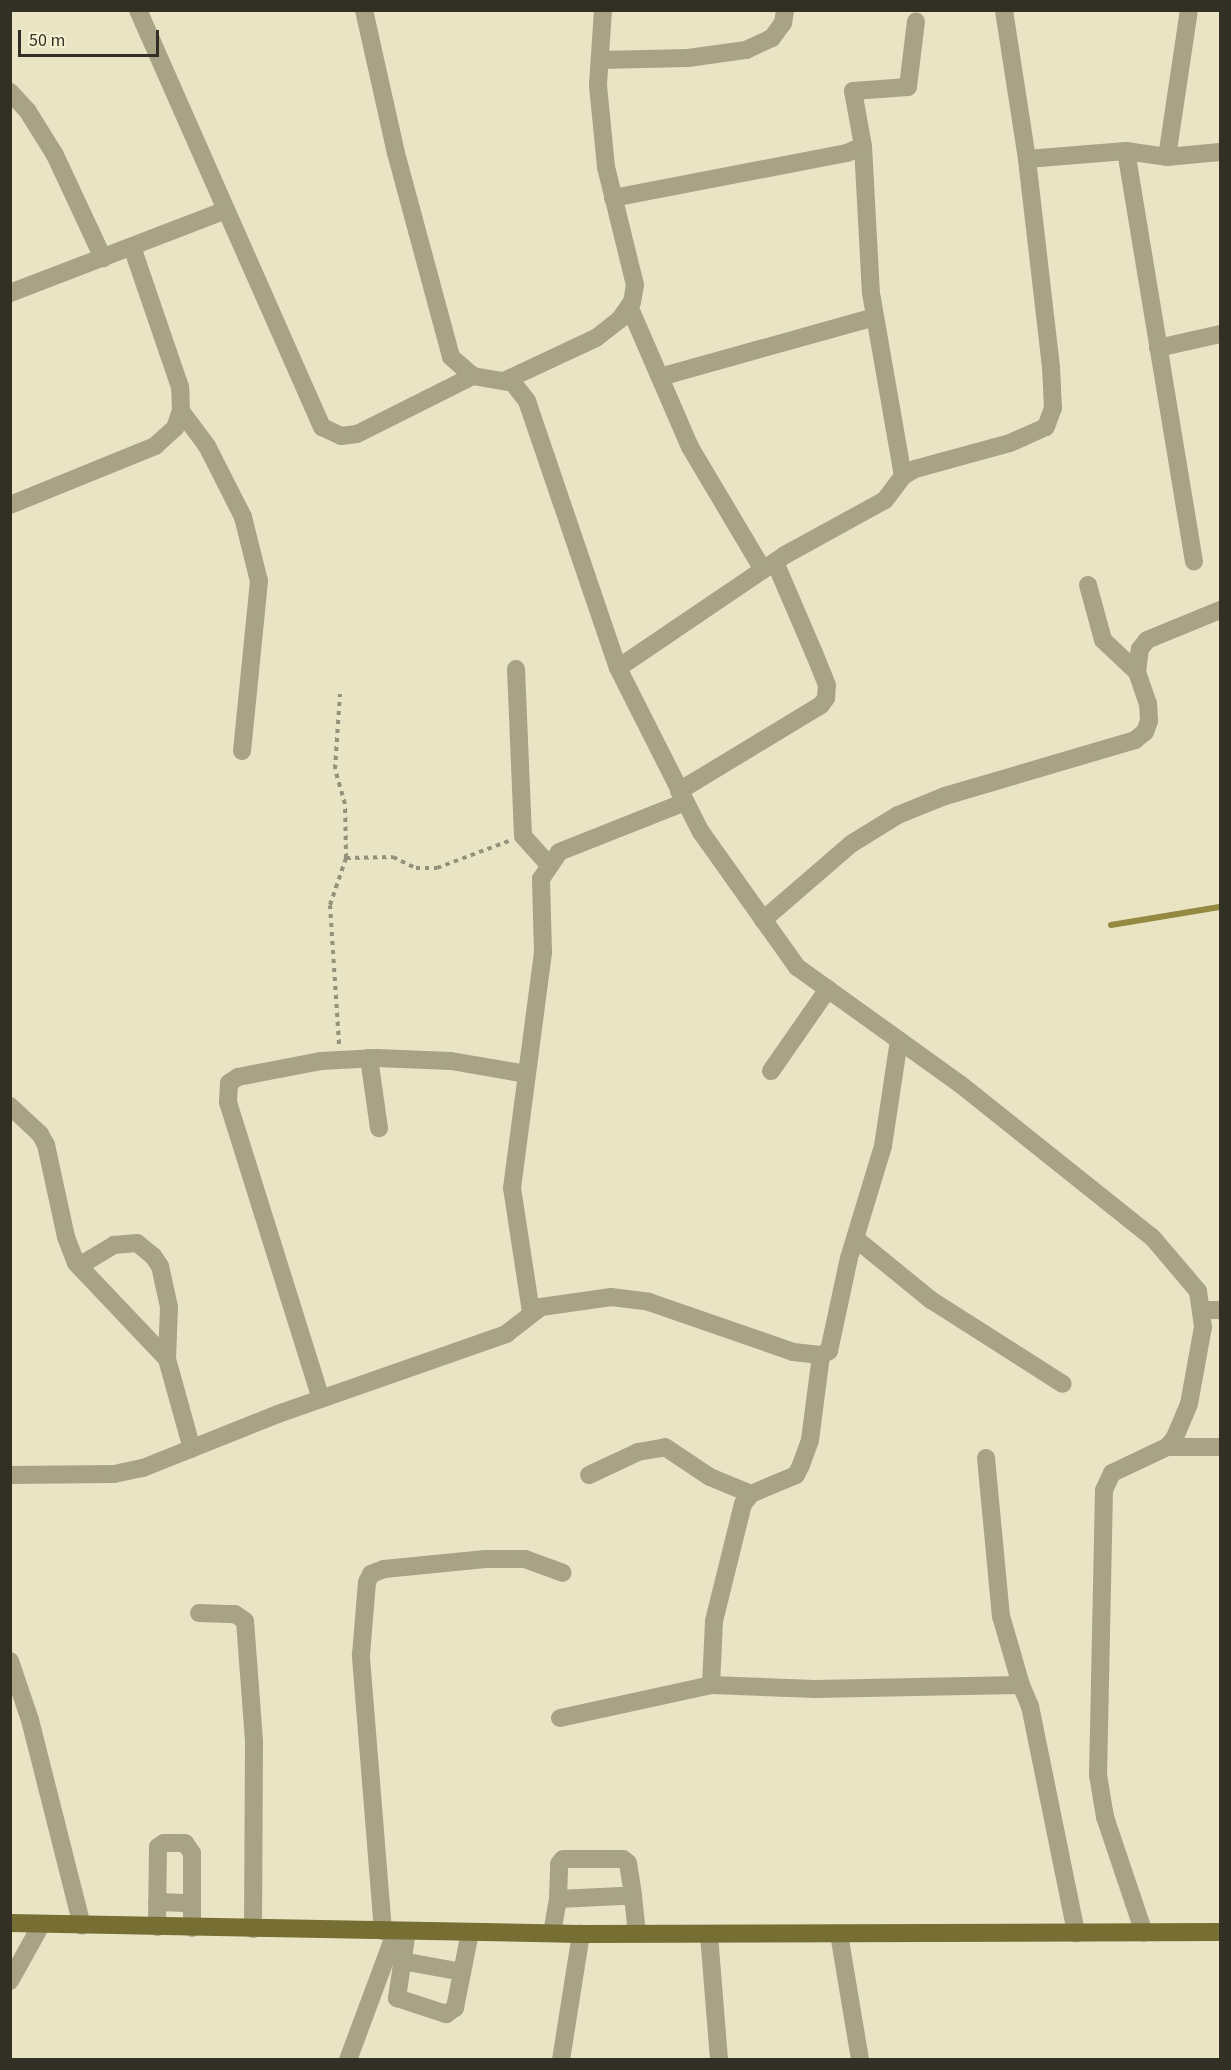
<!DOCTYPE html>
<html>
<head>
<meta charset="utf-8">
<style>
	body { margin:0 }
	#map { position:relative; width:1231px; height:2070px; overflow:hidden; background:#e9e4c4; font-family:"Source Sans 3",sans-serif }
	div>[style] { position:absolute }
	[style*='--x'] { left:calc(var(--x)*1px); top:calc(var(--y)*1px); width:calc(var(--w)*1px); rotate:calc(var(--a)*1deg) }
	.stream>* { height:6px; margin:-3px; padding:0 3px; transform-origin:3px; border-radius:3px; background:#948941 }
	.path>* { height:4px; margin-top:-2px; transform-origin:0; background:repeating-linear-gradient(90deg,#95917a 0 4.5px,transparent 0 9px) }
	.minor>* { height:18px; margin:-9px; padding:0 9px; transform-origin:9px; border-radius:9px; background:#a8a385 }
	.major>* { height:18px; margin:-9px; padding:0 9px; transform-origin:9px; border-radius:9px; background:#776e33 }
	span { translate:-50% -50%; white-space:nowrap; text-align:center; line-height:1.15; -webkit-text-stroke:5px #f6f1d1; paint-order:stroke }
	.frame { position:absolute; inset:0; border:12px solid #323024; pointer-events:none }
	.scale { position:absolute; left:18px; top:30px; width:141px; height:27px; box-sizing:border-box; border:3px solid #323024; border-top:0; padding-left:8px; font-size:18px; line-height:21px; white-space:nowrap; color:#323024; -webkit-text-stroke:4px #f6f1d1; paint-order:stroke }
</style>
</head>
<body>
<div id="map">
	<div class="stream">
		<i style="--x:1111;--y:925;--w:110;--a:-9.4"></i>
	</div>
	<div class="path">
		<i style="--x:346;--y:858;--w:47;--a:-1.2"></i>
		<i style="--x:393;--y:857;--w:25;--a:26"></i>
		<i style="--x:416;--y:868;--w:21;--a:0"></i>
		<i style="--x:437;--y:868;--w:77;--a:-20.6"></i>
		<i style="--x:339;--y:1044;--w:139;--a:-93.7"></i>
		<i style="--x:330;--y:905;--w:50;--a:-71.2"></i>
		<i style="--x:346;--y:858;--w:54;--a:-91.1"></i>
		<i style="--x:345;--y:804;--w:36;--a:-106"></i>
		<i style="--x:335;--y:769;--w:75;--a:-86.2"></i>
	</div>
	<div class="minor">
		<i style="--x:138;--y:10;--w:456;--a:66.2"></i>
		<i style="--x:322;--y:427;--w:21;--a:25"></i>
		<i style="--x:341;--y:436;--w:16;--a:-7"></i>
		<i style="--x:357;--y:434;--w:130;--a:-26.6"></i>
		<i style="--x:364;--y:10;--w:147;--a:77.4"></i>
		<i style="--x:396;--y:153;--w:211;--a:74.9"></i>
		<i style="--x:451;--y:357;--w:29;--a:41"></i>
		<i style="--x:473;--y:376;--w:41;--a:9.9"></i>
		<i style="--x:513;--y:383;--w:23;--a:52"></i>
		<i style="--x:527;--y:401;--w:282;--a:71.2"></i>
		<i style="--x:618;--y:668;--w:184;--a:63.2"></i>
		<i style="--x:701;--y:832;--w:166;--a:54.6"></i>
		<i style="--x:797;--y:967;--w:201;--a:35.7"></i>
		<i style="--x:960;--y:1084;--w:246;--a:38.6"></i>
		<i style="--x:1152;--y:1237;--w:71;--a:49.6"></i>
		<i style="--x:1198;--y:1291;--w:36;--a:82"></i>
		<i style="--x:1203;--y:1327;--w:78;--a:100.3"></i>
		<i style="--x:1189;--y:1404;--w:38;--a:113"></i>
		<i style="--x:1174;--y:1439;--w:11;--a:131"></i>
		<i style="--x:1167;--y:1447;--w:61;--a:154.7"></i>
		<i style="--x:1112;--y:1473;--w:19;--a:115"></i>
		<i style="--x:1104;--y:1490;--w:285;--a:91.2"></i>
		<i style="--x:1098;--y:1775;--w:43;--a:80.5"></i>
		<i style="--x:1105;--y:1817;--w:122;--a:71.4"></i>
		<i style="--x:600;--y:60;--w:88;--a:-1.3"></i>
		<i style="--x:688;--y:58;--w:59;--a:-7.9"></i>
		<i style="--x:746;--y:50;--w:29;--a:-25"></i>
		<i style="--x:772;--y:38;--w:19;--a:-54"></i>
		<i style="--x:783;--y:23;--w:13;--a:-81"></i>
		<i style="--x:10;--y:92;--w:25;--a:47"></i>
		<i style="--x:27;--y:110;--w:53;--a:58.1"></i>
		<i style="--x:55;--y:155;--w:114;--a:65"></i>
		<i style="--x:863;--y:146;--w:147;--a:86.9"></i>
		<i style="--x:871;--y:293;--w:186;--a:80.1"></i>
		<i style="--x:1126;--y:151;--w:416;--a:80.6"></i>
		<i style="--x:1167;--y:157;--w:149;--a:-81.5"></i>
		<i style="--x:1027;--y:159;--w:99;--a:-4.6"></i>
		<i style="--x:1126;--y:151;--w:41;--a:8.3"></i>
		<i style="--x:1167;--y:157;--w:53;--a:-5.4"></i>
		<i style="--x:613;--y:198;--w:238;--a:-10.9"></i>
		<i style="--x:847;--y:153;--w:17;--a:-24"></i>
		<i style="--x:863;--y:146;--w:56;--a:-100.3"></i>
		<i style="--x:853;--y:91;--w:55;--a:-4.2"></i>
		<i style="--x:908;--y:87;--w:66;--a:-83.1"></i>
		<i style="--x:10;--y:293;--w:229;--a:-21"></i>
		<i style="--x:629;--y:306;--w:154;--a:66.6"></i>
		<i style="--x:690;--y:447;--w:143;--a:59.3"></i>
		<i style="--x:1158;--y:348;--w:64;--a:-12.7"></i>
		<i style="--x:660;--y:377;--w:223;--a:-15.6"></i>
		<i style="--x:504;--y:381;--w:102;--a:-25.1"></i>
		<i style="--x:596;--y:338;--w:31;--a:-38"></i>
		<i style="--x:620;--y:319;--w:21;--a:-55"></i>
		<i style="--x:632;--y:302;--w:17;--a:-80"></i>
		<i style="--x:635;--y:285;--w:122;--a:-103.8"></i>
		<i style="--x:606;--y:167;--w:82;--a:-95.6"></i>
		<i style="--x:598;--y:85;--w:75;--a:-86.2"></i>
		<i style="--x:181;--y:411;--w:44;--a:53.4"></i>
		<i style="--x:207;--y:446;--w:80;--a:63.1"></i>
		<i style="--x:243;--y:517;--w:66;--a:76"></i>
		<i style="--x:259;--y:581;--w:171;--a:95.7"></i>
		<i style="--x:10;--y:505;--w:157;--a:-22.1"></i>
		<i style="--x:155;--y:446;--w:27;--a:-42"></i>
		<i style="--x:175;--y:428;--w:18;--a:-71"></i>
		<i style="--x:181;--y:411;--w:24;--a:-92"></i>
		<i style="--x:180;--y:387;--w:148;--a:-108.9"></i>
		<i style="--x:1088;--y:585;--w:57;--a:74.7"></i>
		<i style="--x:1103;--y:640;--w:47;--a:43.3"></i>
		<i style="--x:618;--y:668;--w:202;--a:-34.1"></i>
		<i style="--x:785;--y:555;--w:114;--a:-28.8"></i>
		<i style="--x:885;--y:500;--w:30;--a:-53"></i>
		<i style="--x:903;--y:476;--w:14;--a:-30"></i>
		<i style="--x:915;--y:469;--w:98;--a:-15.3"></i>
		<i style="--x:1010;--y:443;--w:39;--a:-24"></i>
		<i style="--x:1046;--y:427;--w:20;--a:-70"></i>
		<i style="--x:1053;--y:408;--w:41;--a:-92.8"></i>
		<i style="--x:1051;--y:367;--w:209;--a:-96.6"></i>
		<i style="--x:1027;--y:159;--w:151;--a:-98.8"></i>
		<i style="--x:516;--y:669;--w:167;--a:87.6"></i>
		<i style="--x:523;--y:836;--w:38;--a:48"></i>
		<i style="--x:679;--y:791;--w:166;--a:-31.2"></i>
		<i style="--x:821;--y:705;--w:9;--a:-54"></i>
		<i style="--x:826;--y:698;--w:13;--a:-86"></i>
		<i style="--x:827;--y:685;--w:35;--a:-112"></i>
		<i style="--x:814;--y:653;--w:99;--a:-113.2"></i>
		<i style="--x:763;--y:920;--w:116;--a:-40.8"></i>
		<i style="--x:851;--y:844;--w:55;--a:-31.7"></i>
		<i style="--x:898;--y:815;--w:51;--a:-22"></i>
		<i style="--x:945;--y:796;--w:198;--a:-16.4"></i>
		<i style="--x:1135;--y:740;--w:13;--a:-39"></i>
		<i style="--x:1145;--y:732;--w:12;--a:-70"></i>
		<i style="--x:1149;--y:721;--w:17;--a:-93"></i>
		<i style="--x:1148;--y:704;--w:34;--a:-109"></i>
		<i style="--x:1137;--y:672;--w:23;--a:-83"></i>
		<i style="--x:1140;--y:649;--w:11;--a:-52"></i>
		<i style="--x:1147;--y:640;--w:79;--a:-22.3"></i>
		<i style="--x:369;--y:1058;--w:71;--a:81.9"></i>
		<i style="--x:771;--y:1071;--w:100;--a:-55.2"></i>
		<i style="--x:10;--y:1106;--w:41;--a:43"></i>
		<i style="--x:40;--y:1134;--w:13;--a:61"></i>
		<i style="--x:46;--y:1145;--w:94;--a:77.7"></i>
		<i style="--x:66;--y:1237;--w:28;--a:69"></i>
		<i style="--x:76;--y:1263;--w:132;--a:46.5"></i>
		<i style="--x:167;--y:1359;--w:93;--a:74.5"></i>
		<i style="--x:856;--y:1239;--w:97;--a:39.1"></i>
		<i style="--x:931;--y:1300;--w:156;--a:32.5"></i>
		<i style="--x:79;--y:1266;--w:41;--a:-31"></i>
		<i style="--x:114;--y:1245;--w:23;--a:-5"></i>
		<i style="--x:137;--y:1243;--w:21;--a:39"></i>
		<i style="--x:153;--y:1256;--w:12;--a:55"></i>
		<i style="--x:160;--y:1266;--w:42;--a:77.6"></i>
		<i style="--x:169;--y:1307;--w:52;--a:92.2"></i>
		<i style="--x:1202;--y:1310;--w:18;--a:0"></i>
		<i style="--x:531;--y:1312;--w:125;--a:-98.7"></i>
		<i style="--x:512;--y:1188;--w:238;--a:-82.5"></i>
		<i style="--x:543;--y:952;--w:73;--a:-91.6"></i>
		<i style="--x:541;--y:879;--w:32;--a:-56"></i>
		<i style="--x:559;--y:852;--w:136;--a:-21.6"></i>
		<i style="--x:321;--y:1399;--w:311;--a:-107.4"></i>
		<i style="--x:228;--y:1102;--w:19;--a:-87"></i>
		<i style="--x:229;--y:1083;--w:11;--a:-34"></i>
		<i style="--x:238;--y:1077;--w:85;--a:-10.9"></i>
		<i style="--x:321;--y:1061;--w:56;--a:-3.1"></i>
		<i style="--x:377;--y:1058;--w:74;--a:2.3"></i>
		<i style="--x:451;--y:1061;--w:76;--a:9.8"></i>
		<i style="--x:1167;--y:1447;--w:53;--a:0"></i>
		<i style="--x:986;--y:1458;--w:159;--a:84.6"></i>
		<i style="--x:1001;--y:1616;--w:72;--a:73.8"></i>
		<i style="--x:10;--y:1475;--w:104;--a:-0.6"></i>
		<i style="--x:114;--y:1474;--w:30;--a:-12"></i>
		<i style="--x:143;--y:1468;--w:145;--a:-21.8"></i>
		<i style="--x:278;--y:1414;--w:242;--a:-19.3"></i>
		<i style="--x:506;--y:1334;--w:44;--a:-37.6"></i>
		<i style="--x:541;--y:1307;--w:71;--a:-8.1"></i>
		<i style="--x:611;--y:1297;--w:38;--a:7"></i>
		<i style="--x:649;--y:1302;--w:152;--a:19.1"></i>
		<i style="--x:793;--y:1352;--w:28;--a:6"></i>
		<i style="--x:821;--y:1355;--w:9;--a:-27"></i>
		<i style="--x:829;--y:1351;--w:95;--a:-77.9"></i>
		<i style="--x:849;--y:1258;--w:117;--a:-73.1"></i>
		<i style="--x:883;--y:1146;--w:107;--a:-81.4"></i>
		<i style="--x:589;--y:1475;--w:54;--a:-25.1"></i>
		<i style="--x:638;--y:1452;--w:27;--a:-10"></i>
		<i style="--x:665;--y:1447;--w:54;--a:33.7"></i>
		<i style="--x:710;--y:1477;--w:44;--a:22.5"></i>
		<i style="--x:199;--y:1613;--w:36;--a:2"></i>
		<i style="--x:235;--y:1614;--w:12;--a:35"></i>
		<i style="--x:245;--y:1621;--w:121;--a:85.7"></i>
		<i style="--x:254;--y:1742;--w:187;--a:90.3"></i>
		<i style="--x:10;--y:1661;--w:62;--a:71.3"></i>
		<i style="--x:30;--y:1720;--w:212;--a:75.8"></i>
		<i style="--x:711;--y:1685;--w:64;--a:-87.3"></i>
		<i style="--x:714;--y:1621;--w:121;--a:-76.1"></i>
		<i style="--x:743;--y:1504;--w:13;--a:-51"></i>
		<i style="--x:751;--y:1494;--w:49;--a:-22.9"></i>
		<i style="--x:796;--y:1475;--w:11;--a:-63"></i>
		<i style="--x:801;--y:1465;--w:27;--a:-70"></i>
		<i style="--x:810;--y:1440;--w:86;--a:-82.6"></i>
		<i style="--x:560;--y:1718;--w:155;--a:-12.3"></i>
		<i style="--x:711;--y:1685;--w:104;--a:2.2"></i>
		<i style="--x:815;--y:1689;--w:206;--a:-1.1"></i>
		<i style="--x:1021;--y:1685;--w:23;--a:67"></i>
		<i style="--x:1030;--y:1706;--w:232;--a:78.5"></i>
		<i style="--x:558;--y:1899;--w:35;--a:-88"></i>
		<i style="--x:559;--y:1864;--w:6;--a:-51"></i>
		<i style="--x:563;--y:1859;--w:60;--a:0"></i>
		<i style="--x:623;--y:1859;--w:6;--a:39"></i>
		<i style="--x:628;--y:1863;--w:33;--a:81"></i>
		<i style="--x:157;--y:1902;--w:35;--a:2"></i>
		<i style="--x:157;--y:1927;--w:80;--a:-89.3"></i>
		<i style="--x:158;--y:1847;--w:7;--a:-34"></i>
		<i style="--x:164;--y:1843;--w:21;--a:0"></i>
		<i style="--x:185;--y:1843;--w:12;--a:55"></i>
		<i style="--x:192;--y:1853;--w:75;--a:90"></i>
		<i style="--x:383;--y:1931;--w:277;--a:-94.6"></i>
		<i style="--x:361;--y:1655;--w:73;--a:-85.3"></i>
		<i style="--x:367;--y:1582;--w:9;--a:-63"></i>
		<i style="--x:371;--y:1574;--w:14;--a:-21"></i>
		<i style="--x:384;--y:1569;--w:102;--a:-5.6"></i>
		<i style="--x:486;--y:1559;--w:39;--a:0"></i>
		<i style="--x:525;--y:1559;--w:40;--a:20.2"></i>
		<i style="--x:407;--y:1931;--w:68;--a:98.5"></i>
		<i style="--x:397;--y:1998;--w:52;--a:18.1"></i>
		<i style="--x:446;--y:2014;--w:11;--a:-34"></i>
		<i style="--x:455;--y:2008;--w:77;--a:-78.8"></i>
		<i style="--x:552;--y:1933;--w:35;--a:-80"></i>
		<i style="--x:558;--y:1899;--w:63;--a:-2.7"></i>
		<i style="--x:621;--y:1896;--w:12;--a:0"></i>
		<i style="--x:633;--y:1896;--w:38;--a:84"></i>
		<i style="--x:839;--y:1934;--w:128;--a:80.5"></i>
		<i style="--x:709;--y:1935;--w:125;--a:85.4"></i>
		<i style="--x:402;--y:1961;--w:61;--a:10.4"></i>
		<i style="--x:10;--y:1981;--w:64;--a:-61"></i>
		<i style="--x:348;--y:2060;--w:138;--a:-69.6"></i>
		<i style="--x:561;--y:2060;--w:128;--a:-81"></i>
	</div>
	<div class="major">
		<i style="--x:10;--y:1923;--w:571;--a:1.1"></i>
		<i style="--x:581;--y:1934;--w:639;--a:-0.18"></i>
	</div>
	<div class="frame"></div>
	<div class="scale">50 m</div>
</div>
</body>
</html>
